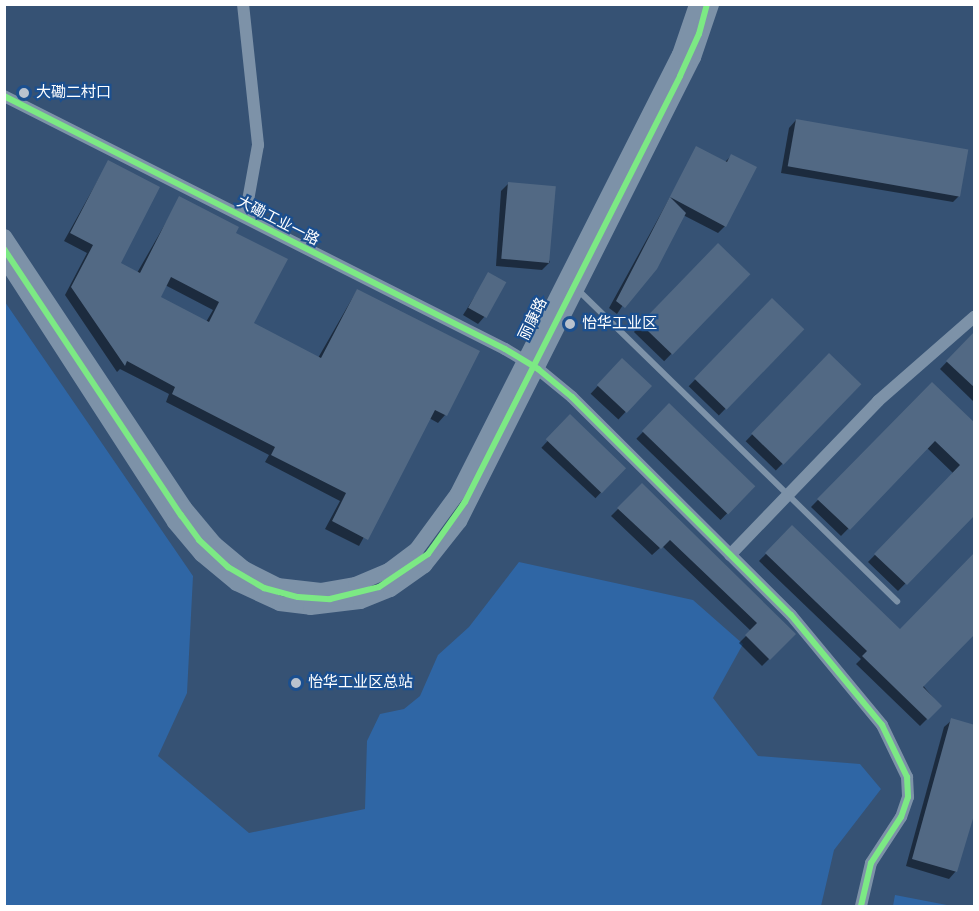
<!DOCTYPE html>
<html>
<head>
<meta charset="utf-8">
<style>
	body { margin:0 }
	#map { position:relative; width:979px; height:911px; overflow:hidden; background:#365274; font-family:Figtree,"Noto Sans SC",sans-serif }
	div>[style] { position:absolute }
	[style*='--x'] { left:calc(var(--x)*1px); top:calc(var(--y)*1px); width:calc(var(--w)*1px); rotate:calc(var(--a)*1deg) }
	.green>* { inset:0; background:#2f66a5 }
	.shadow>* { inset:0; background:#0007; transform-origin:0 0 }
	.building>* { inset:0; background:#526984; transform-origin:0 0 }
	.service>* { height:6px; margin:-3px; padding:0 3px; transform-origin:3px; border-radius:3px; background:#7d92a8 }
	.minor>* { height:12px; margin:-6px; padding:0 6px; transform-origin:6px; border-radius:6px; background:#7d92a8 }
	.tertiary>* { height:15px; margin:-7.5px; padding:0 7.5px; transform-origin:7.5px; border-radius:7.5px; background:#7d92a8 }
	.cycleway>* { height:6px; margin:-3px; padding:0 3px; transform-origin:3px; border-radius:3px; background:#7ce984 }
	.dots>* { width:16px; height:16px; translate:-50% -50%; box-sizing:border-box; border:3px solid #1b4f8f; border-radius:50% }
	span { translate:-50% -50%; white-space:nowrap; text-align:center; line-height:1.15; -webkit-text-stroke:4.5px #1b4f8f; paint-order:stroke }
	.poi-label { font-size:15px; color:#fff }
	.left { translate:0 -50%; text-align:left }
	.street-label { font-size:15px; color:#fff }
	.frame { position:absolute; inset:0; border:6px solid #fff; pointer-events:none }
</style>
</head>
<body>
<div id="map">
	<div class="green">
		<i style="clip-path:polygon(5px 302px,193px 576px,187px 693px,158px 756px,249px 833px,365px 809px,367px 741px,380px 714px,404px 709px,420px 696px,438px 655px,469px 627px,519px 562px,693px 600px,743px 644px,713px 698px,758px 756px,860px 764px,881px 789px,834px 850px,821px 906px,5px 906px)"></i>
		<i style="clip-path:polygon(895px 895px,952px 906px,893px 906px)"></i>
	</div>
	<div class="shadow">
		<i style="clip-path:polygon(974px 91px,974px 135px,973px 135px)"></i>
		<i style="clip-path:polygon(796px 120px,960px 195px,953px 202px,781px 173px,789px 128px)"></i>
		<i style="clip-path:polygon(697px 148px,724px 163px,732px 155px,725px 226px,718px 233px,683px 215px,617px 314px,609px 308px)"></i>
		<i style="clip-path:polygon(evenodd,108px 162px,119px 264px,137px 273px,180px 198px,234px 233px,252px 324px,318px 358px,357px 290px,478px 352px,445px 415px,438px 423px,429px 418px,359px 546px,325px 529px,340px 501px,265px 462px,269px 455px,166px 402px,169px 394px,120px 369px,117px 372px,65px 295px,87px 253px,64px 241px,108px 162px,165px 285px,213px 310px,206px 322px,159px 298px,165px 285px)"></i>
		<i style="clip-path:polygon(508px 184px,550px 262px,542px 270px,496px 266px,501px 191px)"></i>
		<i style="left:718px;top:245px;width:42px;height:121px;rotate:44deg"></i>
		<i style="clip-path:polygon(489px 274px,485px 316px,478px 324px,463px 315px)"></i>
		<i style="left:772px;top:300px;width:42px;height:120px;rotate:44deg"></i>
		<i style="clip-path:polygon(974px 333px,974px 402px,940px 369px)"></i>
		<i style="left:829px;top:355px;width:42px;height:120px;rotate:44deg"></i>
		<i style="left:622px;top:360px;width:38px;height:46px;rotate:43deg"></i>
		<i style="clip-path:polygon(932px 384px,974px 425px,974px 513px,898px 591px,868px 562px,954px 474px,927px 448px,841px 536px,811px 507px)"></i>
		<i style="left:669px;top:405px;width:117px;height:47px;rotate:44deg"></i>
		<i style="left:570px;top:417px;width:74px;height:42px;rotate:43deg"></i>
		<i style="clip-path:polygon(642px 485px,794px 634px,762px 666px,739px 643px,751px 631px,662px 546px,652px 555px,611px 516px)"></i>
		<i style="clip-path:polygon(792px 527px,940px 706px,920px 726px,856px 664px,861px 659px,759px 561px)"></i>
		<i style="clip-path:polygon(952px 720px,956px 871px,949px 879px,906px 866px,944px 727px)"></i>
	</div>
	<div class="building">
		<i style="left:796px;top:119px;width:175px;height:48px;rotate:10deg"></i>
		<i style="clip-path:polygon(696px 146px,727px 162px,731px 154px,757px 167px,726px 227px,670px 197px,686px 213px,657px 269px,625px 308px,616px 301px)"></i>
		<i style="clip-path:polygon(evenodd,108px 160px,160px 187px,121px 263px,140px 273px,179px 196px,239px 227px,236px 233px,288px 259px,254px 323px,321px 358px,357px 289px,480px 351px,447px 416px,435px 410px,368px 540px,332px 521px,346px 493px,271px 455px,275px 447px,172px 394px,175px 387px,127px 361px,125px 366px,71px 287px,93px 245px,70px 233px,108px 160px,171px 277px,219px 302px,209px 322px,161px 297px,171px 277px)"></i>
		<i style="left:508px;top:182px;width:48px;height:77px;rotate:5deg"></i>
		<i style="left:718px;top:243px;width:45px;height:112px;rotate:44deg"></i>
		<i style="left:488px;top:272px;width:21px;height:41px;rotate:29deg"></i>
		<i style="left:772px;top:298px;width:45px;height:112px;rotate:44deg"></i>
		<i style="clip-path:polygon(975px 331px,975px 388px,946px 361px)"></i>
		<i style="left:829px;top:353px;width:45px;height:112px;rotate:44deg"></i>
		<i style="left:622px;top:358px;width:41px;height:37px;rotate:43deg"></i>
		<i style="clip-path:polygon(932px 382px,975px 423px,975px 515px,907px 585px,874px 554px,960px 465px,935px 441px,850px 530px,817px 499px)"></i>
		<i style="left:669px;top:403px;width:120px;height:39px;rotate:44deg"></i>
		<i style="left:570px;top:414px;width:78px;height:35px;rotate:44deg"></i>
		<i style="clip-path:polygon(642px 483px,796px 634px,770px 660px,745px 635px,757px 623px,670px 540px,661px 549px,617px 508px)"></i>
		<i style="clip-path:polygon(792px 525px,900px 629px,975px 552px,975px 634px,923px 687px,942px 706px,928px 720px,862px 656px,867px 651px,765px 553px)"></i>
		<i style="clip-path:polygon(951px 718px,975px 725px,975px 812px,957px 872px,912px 859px)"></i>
	</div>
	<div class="service">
		<i style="--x:578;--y:290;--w:446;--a:44.3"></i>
	</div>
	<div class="minor">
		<i style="--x:243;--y:4;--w:142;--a:83.9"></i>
		<i style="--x:258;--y:145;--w:73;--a:100.2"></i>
		<i style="--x:4;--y:96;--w:561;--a:26.79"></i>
		<i style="--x:505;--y:349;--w:39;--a:31"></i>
		<i style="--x:538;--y:369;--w:44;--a:39.5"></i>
		<i style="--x:572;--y:397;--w:309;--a:44.9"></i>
		<i style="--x:791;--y:615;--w:143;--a:50.4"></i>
		<i style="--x:882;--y:725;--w:58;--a:64.3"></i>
		<i style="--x:907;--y:777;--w:20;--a:87"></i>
		<i style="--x:908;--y:797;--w:21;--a:109"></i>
		<i style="--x:901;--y:817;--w:55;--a:123.1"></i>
		<i style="--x:871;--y:863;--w:44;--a:103.1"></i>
		<i style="--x:730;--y:555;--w:214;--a:-46.1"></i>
		<i style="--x:878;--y:401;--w:128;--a:-41.2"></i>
	</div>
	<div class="tertiary">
		<i style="--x:4;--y:236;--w:325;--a:56.4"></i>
		<i style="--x:184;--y:507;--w:47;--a:50.2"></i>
		<i style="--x:214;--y:543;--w:39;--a:40"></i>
		<i style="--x:244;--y:568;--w:37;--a:27"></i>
		<i style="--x:277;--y:585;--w:44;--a:6.5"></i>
		<i style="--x:321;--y:590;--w:35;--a:-10"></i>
		<i style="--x:355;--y:584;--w:36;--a:-23"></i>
		<i style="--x:388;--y:570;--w:35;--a:-37"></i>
		<i style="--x:416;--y:549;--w:69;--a:-53.8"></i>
		<i style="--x:457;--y:493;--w:492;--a:-63.2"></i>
		<i style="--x:679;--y:54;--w:53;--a:-71.2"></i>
		<i style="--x:4;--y:259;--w:313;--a:57.1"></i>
		<i style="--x:174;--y:522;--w:42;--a:49.8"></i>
		<i style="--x:201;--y:554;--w:45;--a:39.6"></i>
		<i style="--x:236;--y:583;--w:47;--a:24.9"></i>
		<i style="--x:279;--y:603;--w:31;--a:7"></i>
		<i style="--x:310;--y:607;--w:50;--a:-6.8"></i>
		<i style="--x:360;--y:601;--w:32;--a:-22"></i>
		<i style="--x:390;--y:589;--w:42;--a:-35.2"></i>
		<i style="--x:424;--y:565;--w:56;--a:-51.5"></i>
		<i style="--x:459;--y:521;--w:520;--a:-63.24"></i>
		<i style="--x:693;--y:57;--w:56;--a:-71.2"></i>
	</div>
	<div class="cycleway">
		<i style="--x:4;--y:96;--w:561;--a:26.79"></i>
		<i style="--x:505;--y:349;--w:39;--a:31"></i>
		<i style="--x:538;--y:369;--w:44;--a:39.5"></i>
		<i style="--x:572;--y:397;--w:309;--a:44.9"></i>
		<i style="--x:791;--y:615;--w:143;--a:50.4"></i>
		<i style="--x:882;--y:725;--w:58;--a:64.3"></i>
		<i style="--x:907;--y:777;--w:20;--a:87"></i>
		<i style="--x:908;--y:797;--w:21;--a:109"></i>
		<i style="--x:901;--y:817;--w:55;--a:123.1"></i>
		<i style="--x:871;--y:863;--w:44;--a:103.1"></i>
		<i style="--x:4;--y:249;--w:320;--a:56.4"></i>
		<i style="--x:181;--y:515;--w:31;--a:54"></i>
		<i style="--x:199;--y:540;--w:40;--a:43"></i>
		<i style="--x:228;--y:567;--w:42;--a:30.3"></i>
		<i style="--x:264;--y:588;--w:35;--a:15"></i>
		<i style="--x:298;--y:597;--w:32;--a:4"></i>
		<i style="--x:330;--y:599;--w:50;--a:-13.8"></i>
		<i style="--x:379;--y:587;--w:59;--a:-34"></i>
		<i style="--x:428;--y:554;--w:64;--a:-54.6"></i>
		<i style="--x:465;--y:502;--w:477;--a:-63.2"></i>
		<i style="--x:680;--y:76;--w:46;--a:-65.7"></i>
		<i style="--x:699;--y:34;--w:31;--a:-75"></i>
	</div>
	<div class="dots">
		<i style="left:24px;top:93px;background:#b9c2ce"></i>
		<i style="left:570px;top:324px;background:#b9c2ce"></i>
		<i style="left:296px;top:683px;background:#b9c2ce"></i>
	</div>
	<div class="poi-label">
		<span class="left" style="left:36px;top:93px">大磡二村口</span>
		<span class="left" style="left:582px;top:324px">怡华工业区</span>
		<span class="left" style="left:308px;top:683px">怡华工业区总站</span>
	</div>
	<div class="street-label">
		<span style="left:278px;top:221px;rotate:27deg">大磡工业一路</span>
		<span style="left:533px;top:319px;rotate:-64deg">丽康路</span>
	</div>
	<div class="frame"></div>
</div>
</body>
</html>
